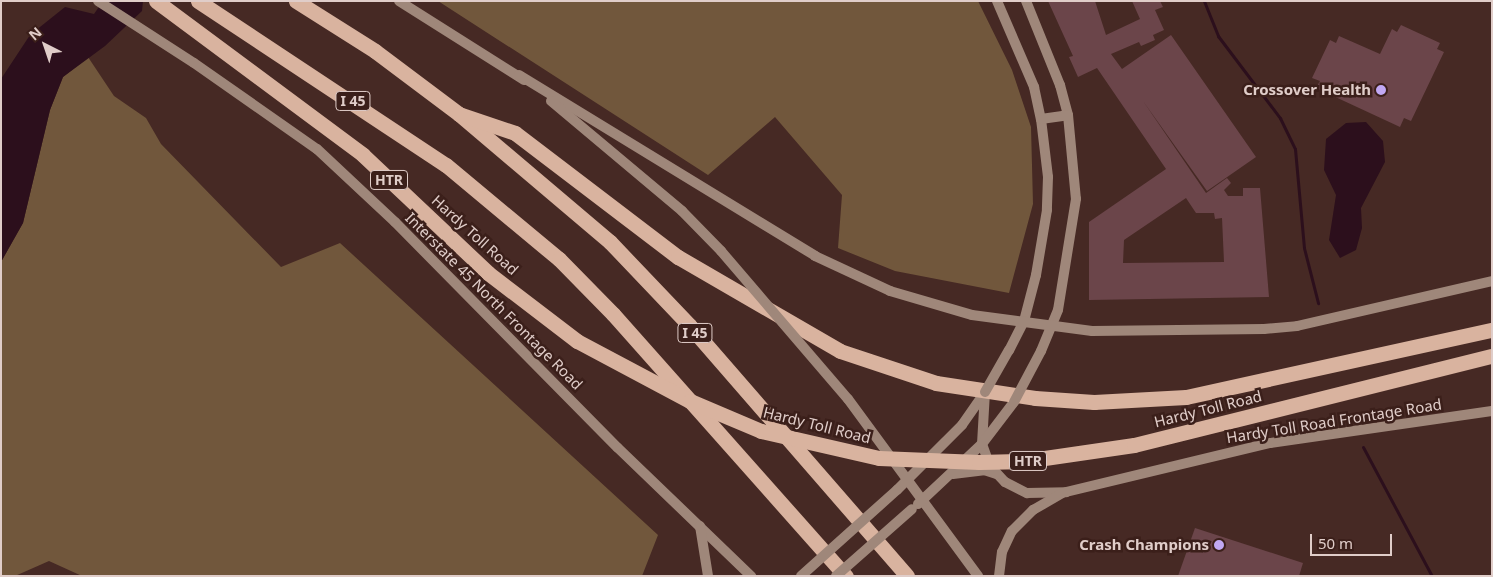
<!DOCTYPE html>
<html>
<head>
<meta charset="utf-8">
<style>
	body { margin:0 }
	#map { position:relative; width:1493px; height:577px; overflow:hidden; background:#462924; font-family:"Noto Sans",sans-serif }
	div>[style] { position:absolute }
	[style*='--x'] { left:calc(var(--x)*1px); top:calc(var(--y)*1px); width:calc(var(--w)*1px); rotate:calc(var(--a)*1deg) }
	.forest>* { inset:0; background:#71573c }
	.water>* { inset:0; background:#2c0f1c }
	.stream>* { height:3px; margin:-1.5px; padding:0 1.5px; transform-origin:1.5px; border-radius:1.5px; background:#2c0f1c }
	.building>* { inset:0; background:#6b454a }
	.secondary>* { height:10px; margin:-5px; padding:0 5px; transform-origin:5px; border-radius:5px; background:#9f877a }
	.highway>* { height:15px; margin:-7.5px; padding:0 7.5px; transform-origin:7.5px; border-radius:7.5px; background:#d9b39f }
	.secondary-bridge>* { height:10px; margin:-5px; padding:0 5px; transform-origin:5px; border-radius:5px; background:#9f877a }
	.highway-bridge>* { height:15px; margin:-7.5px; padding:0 7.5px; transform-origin:7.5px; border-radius:7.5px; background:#d9b39f }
	.dots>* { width:14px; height:14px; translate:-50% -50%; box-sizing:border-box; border:2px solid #3b1f1a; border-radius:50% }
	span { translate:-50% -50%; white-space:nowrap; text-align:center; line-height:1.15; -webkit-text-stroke:5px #3b1f1a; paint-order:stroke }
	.shield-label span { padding:1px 4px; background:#3b1f1a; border:1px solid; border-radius:4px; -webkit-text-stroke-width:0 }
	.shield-label { font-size:14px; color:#e0cdc9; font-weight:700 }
	.poi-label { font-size:15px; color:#e0cdc9; font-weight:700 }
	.right { translate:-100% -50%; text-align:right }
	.street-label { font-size:15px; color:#e0cdc9 }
	.frame { position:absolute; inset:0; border:2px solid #e0cdc9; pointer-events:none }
	.north { position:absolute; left:20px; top:20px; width:50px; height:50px; -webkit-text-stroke:4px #3b1f1a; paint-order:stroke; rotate:319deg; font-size:14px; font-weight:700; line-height:20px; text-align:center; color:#e0cdc9 }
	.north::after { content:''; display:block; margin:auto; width:18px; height:22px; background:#e0cdc9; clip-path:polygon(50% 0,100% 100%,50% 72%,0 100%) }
	.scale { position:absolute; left:1310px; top:534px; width:82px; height:22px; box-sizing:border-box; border:2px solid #e0cdc9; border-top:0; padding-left:6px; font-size:15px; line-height:18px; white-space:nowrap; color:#e0cdc9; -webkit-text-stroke:4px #3b1f1a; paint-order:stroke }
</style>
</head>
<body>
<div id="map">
	<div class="forest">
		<i style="clip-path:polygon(438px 1px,978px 1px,1012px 70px,1031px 127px,1033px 204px,1009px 293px,895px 271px,838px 248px,842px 195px,775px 117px,708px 175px)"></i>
		<i style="clip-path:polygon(88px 57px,114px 96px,146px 118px,161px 144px,281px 267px,340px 243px,658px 535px,642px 576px,82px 576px,49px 561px,15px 576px,1px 576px,1px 262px,23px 223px,50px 110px,63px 77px)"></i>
	</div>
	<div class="water">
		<i style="clip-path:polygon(103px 1px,143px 1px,142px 11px,105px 46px,63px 77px,50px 110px,23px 223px,1px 262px,1px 79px,30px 35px,65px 7px,94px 14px)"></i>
		<i style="clip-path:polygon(1366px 122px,1383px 141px,1385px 162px,1361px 208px,1362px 228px,1356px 250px,1340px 258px,1329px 240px,1336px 195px,1324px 170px,1326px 139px,1346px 123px)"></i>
	</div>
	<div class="stream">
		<i style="--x:1204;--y:1;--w:38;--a:68"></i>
		<i style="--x:1218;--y:36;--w:103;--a:52.9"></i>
		<i style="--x:1280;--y:118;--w:34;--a:64"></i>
		<i style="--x:1295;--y:149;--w:99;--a:84.8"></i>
		<i style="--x:1304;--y:248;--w:57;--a:75.7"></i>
		<i style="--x:1363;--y:447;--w:146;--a:61.9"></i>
	</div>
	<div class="building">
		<i style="clip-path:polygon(evenodd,1048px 1px,1095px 1px,1106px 35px,1140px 19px,1132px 1px,1160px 1px,1163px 7px,1155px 10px,1164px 30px,1153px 35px,1155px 40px,1141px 46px,1139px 42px,1111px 54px,1122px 69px,1171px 35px,1256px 157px,1207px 191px,1143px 101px,1206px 193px,1227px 178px,1231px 183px,1224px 190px,1228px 196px,1243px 196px,1243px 188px,1260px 188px,1269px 297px,1089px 300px,1089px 222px,1166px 169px,1097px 68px,1078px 77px,1069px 57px,1073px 56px,1048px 1px,1186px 198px,1196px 213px,1214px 213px,1215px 219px,1222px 218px,1224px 262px,1123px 263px,1124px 240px,1186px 198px)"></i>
		<i style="clip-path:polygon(1401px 25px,1440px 43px,1437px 49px,1444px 52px,1411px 121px,1404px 118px,1400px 127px,1316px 88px,1320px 81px,1312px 78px,1330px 40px,1336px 43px,1339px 36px,1380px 54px,1392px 29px,1397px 32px)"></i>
		<i style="clip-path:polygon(1195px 528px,1303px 563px,1299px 576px,1178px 576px)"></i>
	</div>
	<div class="secondary">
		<i style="--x:98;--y:1;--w:114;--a:32.9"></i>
		<i style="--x:194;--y:63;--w:150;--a:35"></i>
		<i style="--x:317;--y:149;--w:107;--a:43.1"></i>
		<i style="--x:395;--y:222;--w:317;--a:45.4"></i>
		<i style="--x:618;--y:448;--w:185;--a:43.9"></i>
		<i style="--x:399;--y:1;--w:148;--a:32.3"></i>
		<i style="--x:997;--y:1;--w:94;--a:66.7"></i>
		<i style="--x:1034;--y:87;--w:33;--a:78"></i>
		<i style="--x:1041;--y:119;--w:58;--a:83.1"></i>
		<i style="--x:1048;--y:177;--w:33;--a:92"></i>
		<i style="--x:1047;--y:210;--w:66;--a:99.6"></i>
		<i style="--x:1036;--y:275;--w:48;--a:104.6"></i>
		<i style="--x:1024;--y:321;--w:33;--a:117"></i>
		<i style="--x:1026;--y:1;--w:91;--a:68"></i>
		<i style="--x:1060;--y:85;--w:31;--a:75"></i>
		<i style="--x:1068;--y:115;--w:84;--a:84.6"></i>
		<i style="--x:1076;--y:199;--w:112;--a:99.2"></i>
		<i style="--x:1058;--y:310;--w:44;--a:112.5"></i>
		<i style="--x:519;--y:75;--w:347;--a:31.4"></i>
		<i style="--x:815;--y:256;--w:83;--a:25"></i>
		<i style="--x:890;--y:291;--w:85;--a:16.3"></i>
		<i style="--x:972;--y:315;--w:121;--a:7.6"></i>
		<i style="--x:1092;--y:331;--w:172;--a:-0.7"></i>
		<i style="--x:1264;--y:329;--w:33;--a:-5"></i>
		<i style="--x:1297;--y:326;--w:200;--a:-13"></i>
		<i style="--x:551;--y:101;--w:171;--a:40"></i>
		<i style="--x:682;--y:211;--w:56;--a:45.7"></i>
		<i style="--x:1041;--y:119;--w:27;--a:-8"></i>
		<i style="--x:985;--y:392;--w:52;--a:93.3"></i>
		<i style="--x:982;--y:444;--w:23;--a:70"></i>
		<i style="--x:990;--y:466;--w:22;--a:47"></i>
		<i style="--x:1005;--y:482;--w:25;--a:27"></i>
		<i style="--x:1027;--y:493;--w:39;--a:-1"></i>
		<i style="--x:1066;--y:492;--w:210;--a:-13.5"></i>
		<i style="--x:1270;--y:443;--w:224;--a:-8.2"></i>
		<i style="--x:848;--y:399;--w:220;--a:53.7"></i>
		<i style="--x:953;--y:474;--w:31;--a:-7"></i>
		<i style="--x:984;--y:470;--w:13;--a:18"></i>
		<i style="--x:897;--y:490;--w:92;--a:-45"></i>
		<i style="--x:962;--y:425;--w:37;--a:-55"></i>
		<i style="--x:918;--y:504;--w:88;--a:-43.2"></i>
		<i style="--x:982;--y:444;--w:53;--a:-52.7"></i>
		<i style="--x:700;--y:526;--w:51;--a:80.9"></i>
		<i style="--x:999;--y:576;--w:24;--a:-83"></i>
		<i style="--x:1002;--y:552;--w:23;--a:-65"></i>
		<i style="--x:1012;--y:531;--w:30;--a:-45"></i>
		<i style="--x:1033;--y:510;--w:34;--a:-30"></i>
	</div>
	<div class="highway">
		<i style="--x:156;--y:1;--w:258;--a:36.6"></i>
		<i style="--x:363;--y:155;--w:172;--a:43.3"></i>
		<i style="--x:488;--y:273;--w:112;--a:37.4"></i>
		<i style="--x:198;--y:1;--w:297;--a:33.5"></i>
		<i style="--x:446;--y:165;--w:147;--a:39.8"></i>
		<i style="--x:559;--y:259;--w:77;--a:45.5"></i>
		<i style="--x:613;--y:314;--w:351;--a:48.4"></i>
		<i style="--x:296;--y:1;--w:93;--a:32.3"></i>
		<i style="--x:375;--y:51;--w:105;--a:36.9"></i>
		<i style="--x:459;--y:114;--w:198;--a:40.3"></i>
		<i style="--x:610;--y:242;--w:115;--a:46.4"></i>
		<i style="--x:689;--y:325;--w:332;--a:49"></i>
		<i style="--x:459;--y:114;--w:59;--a:18.7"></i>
		<i style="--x:515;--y:133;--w:205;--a:37.3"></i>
		<i style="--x:678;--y:257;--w:187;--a:30.1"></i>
		<i style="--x:840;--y:351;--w:101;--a:18.4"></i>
		<i style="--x:936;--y:383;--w:100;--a:8.6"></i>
		<i style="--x:1035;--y:398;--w:59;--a:3.9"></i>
		<i style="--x:1094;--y:402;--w:92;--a:-3.1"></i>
		<i style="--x:1186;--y:397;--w:313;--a:-12.4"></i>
	</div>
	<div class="secondary-bridge">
		<i style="--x:721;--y:251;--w:195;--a:49.4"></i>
		<i style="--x:985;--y:392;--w:48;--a:-60.3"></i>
		<i style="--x:1014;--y:402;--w:58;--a:-62.1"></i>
		<i style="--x:801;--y:576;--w:129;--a:-41.9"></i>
		<i style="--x:836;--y:576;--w:101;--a:-41.4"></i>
	</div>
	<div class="highway-bridge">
		<i style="--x:577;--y:341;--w:128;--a:28"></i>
		<i style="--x:690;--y:401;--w:77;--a:22.9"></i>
		<i style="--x:761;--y:431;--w:121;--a:12.9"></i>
		<i style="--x:879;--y:458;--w:100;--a:2.3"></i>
		<i style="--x:979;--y:462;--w:45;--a:-1.3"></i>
		<i style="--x:1024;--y:461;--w:111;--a:-8.3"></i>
		<i style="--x:1134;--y:445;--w:368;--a:-14"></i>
	</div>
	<div class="dots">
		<i style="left:1381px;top:90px;background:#c1a8f3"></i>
		<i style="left:1219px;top:545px;background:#c1a8f3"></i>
	</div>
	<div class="shield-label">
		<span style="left:353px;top:101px">I 45</span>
		<span style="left:389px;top:180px">HTR</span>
		<span style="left:695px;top:333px">I 45</span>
		<span style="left:1028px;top:461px">HTR</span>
	</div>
	<div class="poi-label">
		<span class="right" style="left:1371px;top:90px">Crossover Health</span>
		<span class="right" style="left:1209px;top:545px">Crash Champions</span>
	</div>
	<div class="street-label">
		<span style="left:475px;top:235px;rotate:42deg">Hardy Toll Road</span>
		<span style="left:494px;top:301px;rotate:45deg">Interstate 45 North Frontage Road</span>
		<span style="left:1208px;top:409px;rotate:-14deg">Hardy Toll Road</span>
		<span style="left:1334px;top:421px;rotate:-9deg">Hardy Toll Road Frontage Road</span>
		<span style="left:817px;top:425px;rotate:14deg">Hardy Toll Road</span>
	</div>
	<div class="frame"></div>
	<div class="north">N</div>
	<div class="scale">50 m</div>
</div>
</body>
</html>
